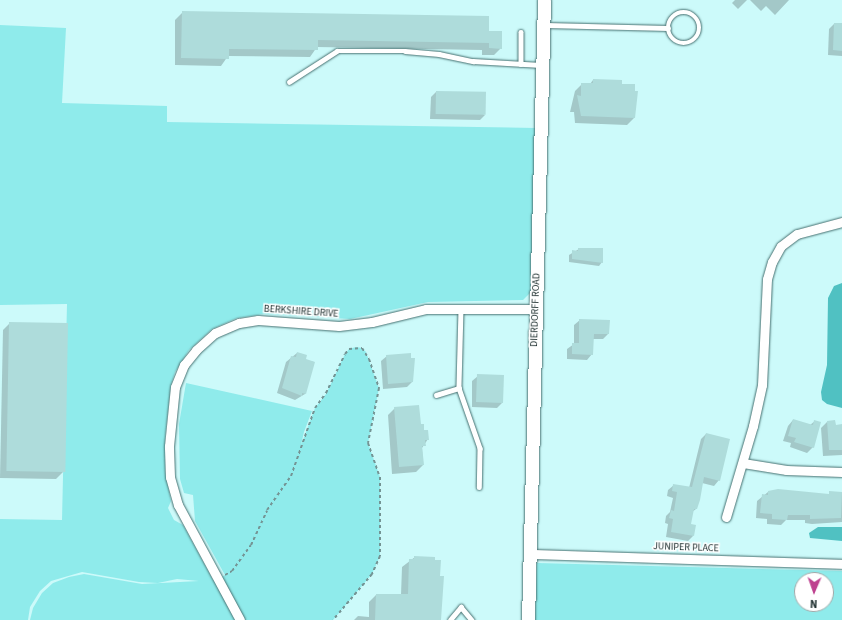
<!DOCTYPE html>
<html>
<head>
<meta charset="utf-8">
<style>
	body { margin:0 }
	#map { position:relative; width:842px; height:620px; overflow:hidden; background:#ccfafa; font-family:"Source Sans 3",sans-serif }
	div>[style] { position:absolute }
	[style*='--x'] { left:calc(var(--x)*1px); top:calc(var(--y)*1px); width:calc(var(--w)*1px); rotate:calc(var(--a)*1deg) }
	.green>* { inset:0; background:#8febeb }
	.water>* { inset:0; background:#50c1c2 }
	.shadow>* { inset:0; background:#0003 }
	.building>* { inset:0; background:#aedcdb; transform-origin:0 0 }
	.path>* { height:2px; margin-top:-1px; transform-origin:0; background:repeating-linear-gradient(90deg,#749494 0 3px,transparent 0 6px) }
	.roads { filter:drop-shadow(0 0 1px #467070) drop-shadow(0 0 1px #467070) }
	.lane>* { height:4.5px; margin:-2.25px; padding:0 2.25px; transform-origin:2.25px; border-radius:2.25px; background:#fff }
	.lane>.ring { margin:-2.25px; padding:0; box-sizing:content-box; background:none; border:4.5px solid #fff; border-radius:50% }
	.street>* { height:9px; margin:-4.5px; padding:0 4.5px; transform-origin:4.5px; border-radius:4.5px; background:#fff }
	.secondary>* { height:13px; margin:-6.5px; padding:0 6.5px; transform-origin:6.5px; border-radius:6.5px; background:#fff }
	span { translate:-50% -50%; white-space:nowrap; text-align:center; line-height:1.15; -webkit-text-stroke:3px #fff; paint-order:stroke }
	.street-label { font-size:10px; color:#132525 }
	.north { position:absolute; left:794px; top:572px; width:40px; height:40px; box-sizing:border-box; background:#fff; border:1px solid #a1a8a8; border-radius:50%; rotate:182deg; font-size:11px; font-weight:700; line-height:16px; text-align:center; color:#132525 }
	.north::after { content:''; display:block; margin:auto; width:14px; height:18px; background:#be418f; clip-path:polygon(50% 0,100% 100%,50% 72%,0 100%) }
</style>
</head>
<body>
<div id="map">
	<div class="green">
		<i style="clip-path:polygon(0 25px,66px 28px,62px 103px,167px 106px,167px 122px,536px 128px,531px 292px,523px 300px,428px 302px,350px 319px,264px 314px,237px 318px,212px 329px,189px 350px,175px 372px,171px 385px,165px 437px,165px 471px,171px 501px,168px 508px,174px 520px,183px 525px,213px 580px,218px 580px,225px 575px,195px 521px,193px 495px,184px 493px,180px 479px,179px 424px,186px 383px,312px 411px,304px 432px,301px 445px,315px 408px,326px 394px,345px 354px,349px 349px,356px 347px,362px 348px,366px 352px,379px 388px,368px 443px,380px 477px,380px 556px,372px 574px,333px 620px,30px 620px,33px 608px,42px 593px,53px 583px,69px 577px,84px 574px,142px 584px,199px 581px,177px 579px,158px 583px,139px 582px,82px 572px,51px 581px,40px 591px,30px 607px,28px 620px,0 620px,0 519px,62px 520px,67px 304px,0 305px)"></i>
		<i style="clip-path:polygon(evenodd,537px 563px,842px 571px,842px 620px,535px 620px,537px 563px,802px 580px,826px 580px,826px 604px,802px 604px,802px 580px)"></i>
	</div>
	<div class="water">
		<i style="clip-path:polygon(842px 283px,842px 408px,827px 404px,822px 400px,821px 392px,827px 365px,828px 298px,834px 286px)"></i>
		<i style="clip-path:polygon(818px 527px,842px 527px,842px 541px,810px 538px,809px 533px)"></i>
	</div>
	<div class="shadow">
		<i style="clip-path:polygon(735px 0,747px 0,738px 9px,732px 3px)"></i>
		<i style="clip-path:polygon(750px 0,789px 0,775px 15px,766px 6px,761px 11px)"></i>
		<i style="clip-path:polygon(183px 12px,488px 32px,501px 48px,494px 55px,482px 55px,482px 50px,317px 47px,310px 57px,228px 56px,221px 66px,175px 65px,175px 20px)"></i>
		<i style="clip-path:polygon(834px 24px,842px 24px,842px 56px,828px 55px,829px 29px)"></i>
		<i style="clip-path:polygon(593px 80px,621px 85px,634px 92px,634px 118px,627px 125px,575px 123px,574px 112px,570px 112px,575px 91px,582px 84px,590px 84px)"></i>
		<i style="clip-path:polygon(436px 92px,485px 115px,480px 120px,430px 119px,431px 97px)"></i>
		<i style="clip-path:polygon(579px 249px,602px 262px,599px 266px,569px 262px,569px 255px)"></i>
		<i style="clip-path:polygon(580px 320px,608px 334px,603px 339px,593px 339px,592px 354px,587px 360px,567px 359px,567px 349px,574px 344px,574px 325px)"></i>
		<i style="clip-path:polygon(10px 323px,67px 324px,63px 472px,56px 479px,0 478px,3px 330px)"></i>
		<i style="clip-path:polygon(297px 353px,305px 360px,314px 362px,305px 394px,295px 400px,277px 393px,286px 362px)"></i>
		<i style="clip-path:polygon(387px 356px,414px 359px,412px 382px,407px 387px,383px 389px,381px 361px)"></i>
		<i style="clip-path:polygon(478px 376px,502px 403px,497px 408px,472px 407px,472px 381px)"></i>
		<i style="clip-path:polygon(395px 408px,420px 425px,428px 439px,422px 448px,423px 465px,416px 472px,392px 474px,388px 415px)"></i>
		<i style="clip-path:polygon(793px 420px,810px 425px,815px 421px,813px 447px,807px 453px,790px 447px,791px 443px,783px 441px,788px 426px)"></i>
		<i style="clip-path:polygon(827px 422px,835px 426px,842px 425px,842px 455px,823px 456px,821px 428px)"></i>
		<i style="clip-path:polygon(706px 434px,719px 480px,714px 486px,702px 483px,696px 509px,692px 512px,690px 525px,693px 536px,688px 541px,666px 537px,668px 524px,665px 523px,666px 516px,670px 512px,673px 498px,667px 496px,668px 490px,674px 485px,689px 488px,701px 439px)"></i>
		<i style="clip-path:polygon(768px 492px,827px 495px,842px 492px,842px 522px,812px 524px,805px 523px,805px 520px,786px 520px,781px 525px,767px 524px,767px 519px,756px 518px,757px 501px)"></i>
		<i style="clip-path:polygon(415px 557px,440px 620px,444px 620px,354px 620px,358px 616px,369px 617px,369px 602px,376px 595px,401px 595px,402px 567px)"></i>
	</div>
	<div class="building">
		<i style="clip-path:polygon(182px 11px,489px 16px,489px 31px,502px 31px,502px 49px,489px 48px,489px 43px,318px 40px,318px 50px,229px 49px,229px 59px,181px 58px)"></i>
		<i style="clip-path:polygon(834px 23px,842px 23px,842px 51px,833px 50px)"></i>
		<i style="clip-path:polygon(593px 79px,622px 80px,622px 84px,635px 84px,635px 91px,638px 91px,635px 118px,581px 116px,577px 95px,581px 96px,581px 83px,593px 83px)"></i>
		<i style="left:436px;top:91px;width:50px;height:23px;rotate:1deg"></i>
		<i style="clip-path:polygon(578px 248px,603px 248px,603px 263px,572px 259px,572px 250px,578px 251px)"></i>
		<i style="clip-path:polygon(579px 319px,610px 320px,609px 334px,594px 334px,593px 355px,572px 354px,572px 343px,579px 343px)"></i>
		<i style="left:9px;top:322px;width:59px;height:149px;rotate:1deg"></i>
		<i style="clip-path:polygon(297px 352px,307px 355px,306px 359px,315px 362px,306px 394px,302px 393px,302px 396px,282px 388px,291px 356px,296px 357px)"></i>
		<i style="clip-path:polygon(411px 353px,411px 358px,415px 358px,413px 382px,388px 384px,386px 355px)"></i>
		<i style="left:477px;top:374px;width:27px;height:28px;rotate:2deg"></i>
		<i style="clip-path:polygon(419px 405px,421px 424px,424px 424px,424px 430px,428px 430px,429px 440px,425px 440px,426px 446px,422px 446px,424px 465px,399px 467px,394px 407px)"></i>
		<i style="clip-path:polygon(793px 419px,813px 425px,814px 420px,821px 422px,814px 448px,794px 442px,796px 438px,788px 436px)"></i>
		<i style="clip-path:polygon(835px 420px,836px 425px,842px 424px,842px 450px,829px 450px,827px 421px)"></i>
		<i style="clip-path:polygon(706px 433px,730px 439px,720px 481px,704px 477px,700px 500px,697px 509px,694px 509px,691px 524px,696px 525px,694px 536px,671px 532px,673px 519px,669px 518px,671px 510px,674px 511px,677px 492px,672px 491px,673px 484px,692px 487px)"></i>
		<i style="clip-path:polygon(778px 489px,829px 494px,829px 491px,842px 492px,841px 518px,810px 519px,810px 515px,788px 515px,787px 520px,772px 519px,772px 514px,760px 513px,762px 494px,768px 495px,768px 491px)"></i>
		<i style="clip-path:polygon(414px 556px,435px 557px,435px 560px,441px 560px,440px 576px,444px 576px,441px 620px,375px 620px,376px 594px,408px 594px,409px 559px,414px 559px)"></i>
	</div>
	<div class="path">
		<i style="--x:225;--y:575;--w:8;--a:-30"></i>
		<i style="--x:232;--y:571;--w:32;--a:-54"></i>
		<i style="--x:251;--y:545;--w:38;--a:-65"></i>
		<i style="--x:267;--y:510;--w:42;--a:-54.8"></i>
		<i style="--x:291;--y:476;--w:72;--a:-70.6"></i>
		<i style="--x:315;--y:408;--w:19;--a:-54"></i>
		<i style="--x:326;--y:393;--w:43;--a:-64"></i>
		<i style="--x:345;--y:354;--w:6;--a:-51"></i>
		<i style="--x:349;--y:349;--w:13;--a:-4"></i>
		<i style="--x:362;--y:348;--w:13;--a:58"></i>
		<i style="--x:369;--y:359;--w:31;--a:71"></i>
		<i style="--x:379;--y:388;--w:56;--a:101.3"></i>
		<i style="--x:368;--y:443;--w:36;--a:71"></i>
		<i style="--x:380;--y:477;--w:79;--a:90"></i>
		<i style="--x:380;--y:556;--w:20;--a:114"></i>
		<i style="--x:372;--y:574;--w:60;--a:130.3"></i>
	</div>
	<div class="roads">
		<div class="lane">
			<i class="ring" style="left:668px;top:12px;width:27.5px;height:27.5px"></i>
			<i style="--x:546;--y:25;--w:122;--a:1.4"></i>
			<i style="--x:521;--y:32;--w:32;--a:90"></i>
			<i style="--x:289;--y:82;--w:57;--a:-32.9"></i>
			<i style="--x:337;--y:51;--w:68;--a:0"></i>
			<i style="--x:405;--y:51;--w:34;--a:5"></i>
			<i style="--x:439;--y:54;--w:35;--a:12"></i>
			<i style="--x:473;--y:61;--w:68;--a:3.4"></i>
			<i style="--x:461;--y:309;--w:79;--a:91.5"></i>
			<i style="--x:459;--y:388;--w:64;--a:70.7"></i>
			<i style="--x:480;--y:448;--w:39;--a:91"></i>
			<i style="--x:436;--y:395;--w:24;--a:-17"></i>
			<i style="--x:450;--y:620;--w:17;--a:-50"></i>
			<i style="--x:461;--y:607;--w:17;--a:50"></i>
		</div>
		<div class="street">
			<i style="--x:743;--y:463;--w:44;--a:9.2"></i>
			<i style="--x:786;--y:470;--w:56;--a:2"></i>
			<i style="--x:726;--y:517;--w:95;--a:-73.5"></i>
			<i style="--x:753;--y:426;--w:42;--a:-77.6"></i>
			<i style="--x:762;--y:385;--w:106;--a:-87.3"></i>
			<i style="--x:767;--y:279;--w:18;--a:-74"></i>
			<i style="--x:772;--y:262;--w:18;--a:-61"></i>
			<i style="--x:781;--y:246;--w:20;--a:-37"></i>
			<i style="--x:797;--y:234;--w:47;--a:-14.9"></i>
			<i style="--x:530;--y:554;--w:312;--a:1.8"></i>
			<i style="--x:240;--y:620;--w:131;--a:-118.3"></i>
			<i style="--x:178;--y:505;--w:29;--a:-106"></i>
			<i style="--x:170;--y:477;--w:31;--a:-92"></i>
			<i style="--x:169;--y:446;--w:59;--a:-84.2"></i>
			<i style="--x:175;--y:387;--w:24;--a:-68"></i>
			<i style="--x:184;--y:365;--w:19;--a:-51"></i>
			<i style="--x:196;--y:350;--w:25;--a:-42"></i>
			<i style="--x:215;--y:333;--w:26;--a:-23"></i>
			<i style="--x:239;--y:323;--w:19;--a:-9"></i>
			<i style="--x:258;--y:320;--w:81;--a:4.2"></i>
			<i style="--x:339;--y:326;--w:33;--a:-7"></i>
			<i style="--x:372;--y:322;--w:56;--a:-13.5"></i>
			<i style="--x:426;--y:309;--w:110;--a:0"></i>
		</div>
		<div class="secondary">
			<i style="--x:528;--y:620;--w:620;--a:-88.52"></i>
		</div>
	</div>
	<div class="street-label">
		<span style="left:536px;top:310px;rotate:-88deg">DIERDORFF ROAD</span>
		<span style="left:301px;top:312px;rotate:4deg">BERKSHIRE DRIVE</span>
		<span style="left:686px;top:548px;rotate:2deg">JUNIPER PLACE</span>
	</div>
	<div class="north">N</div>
</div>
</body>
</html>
